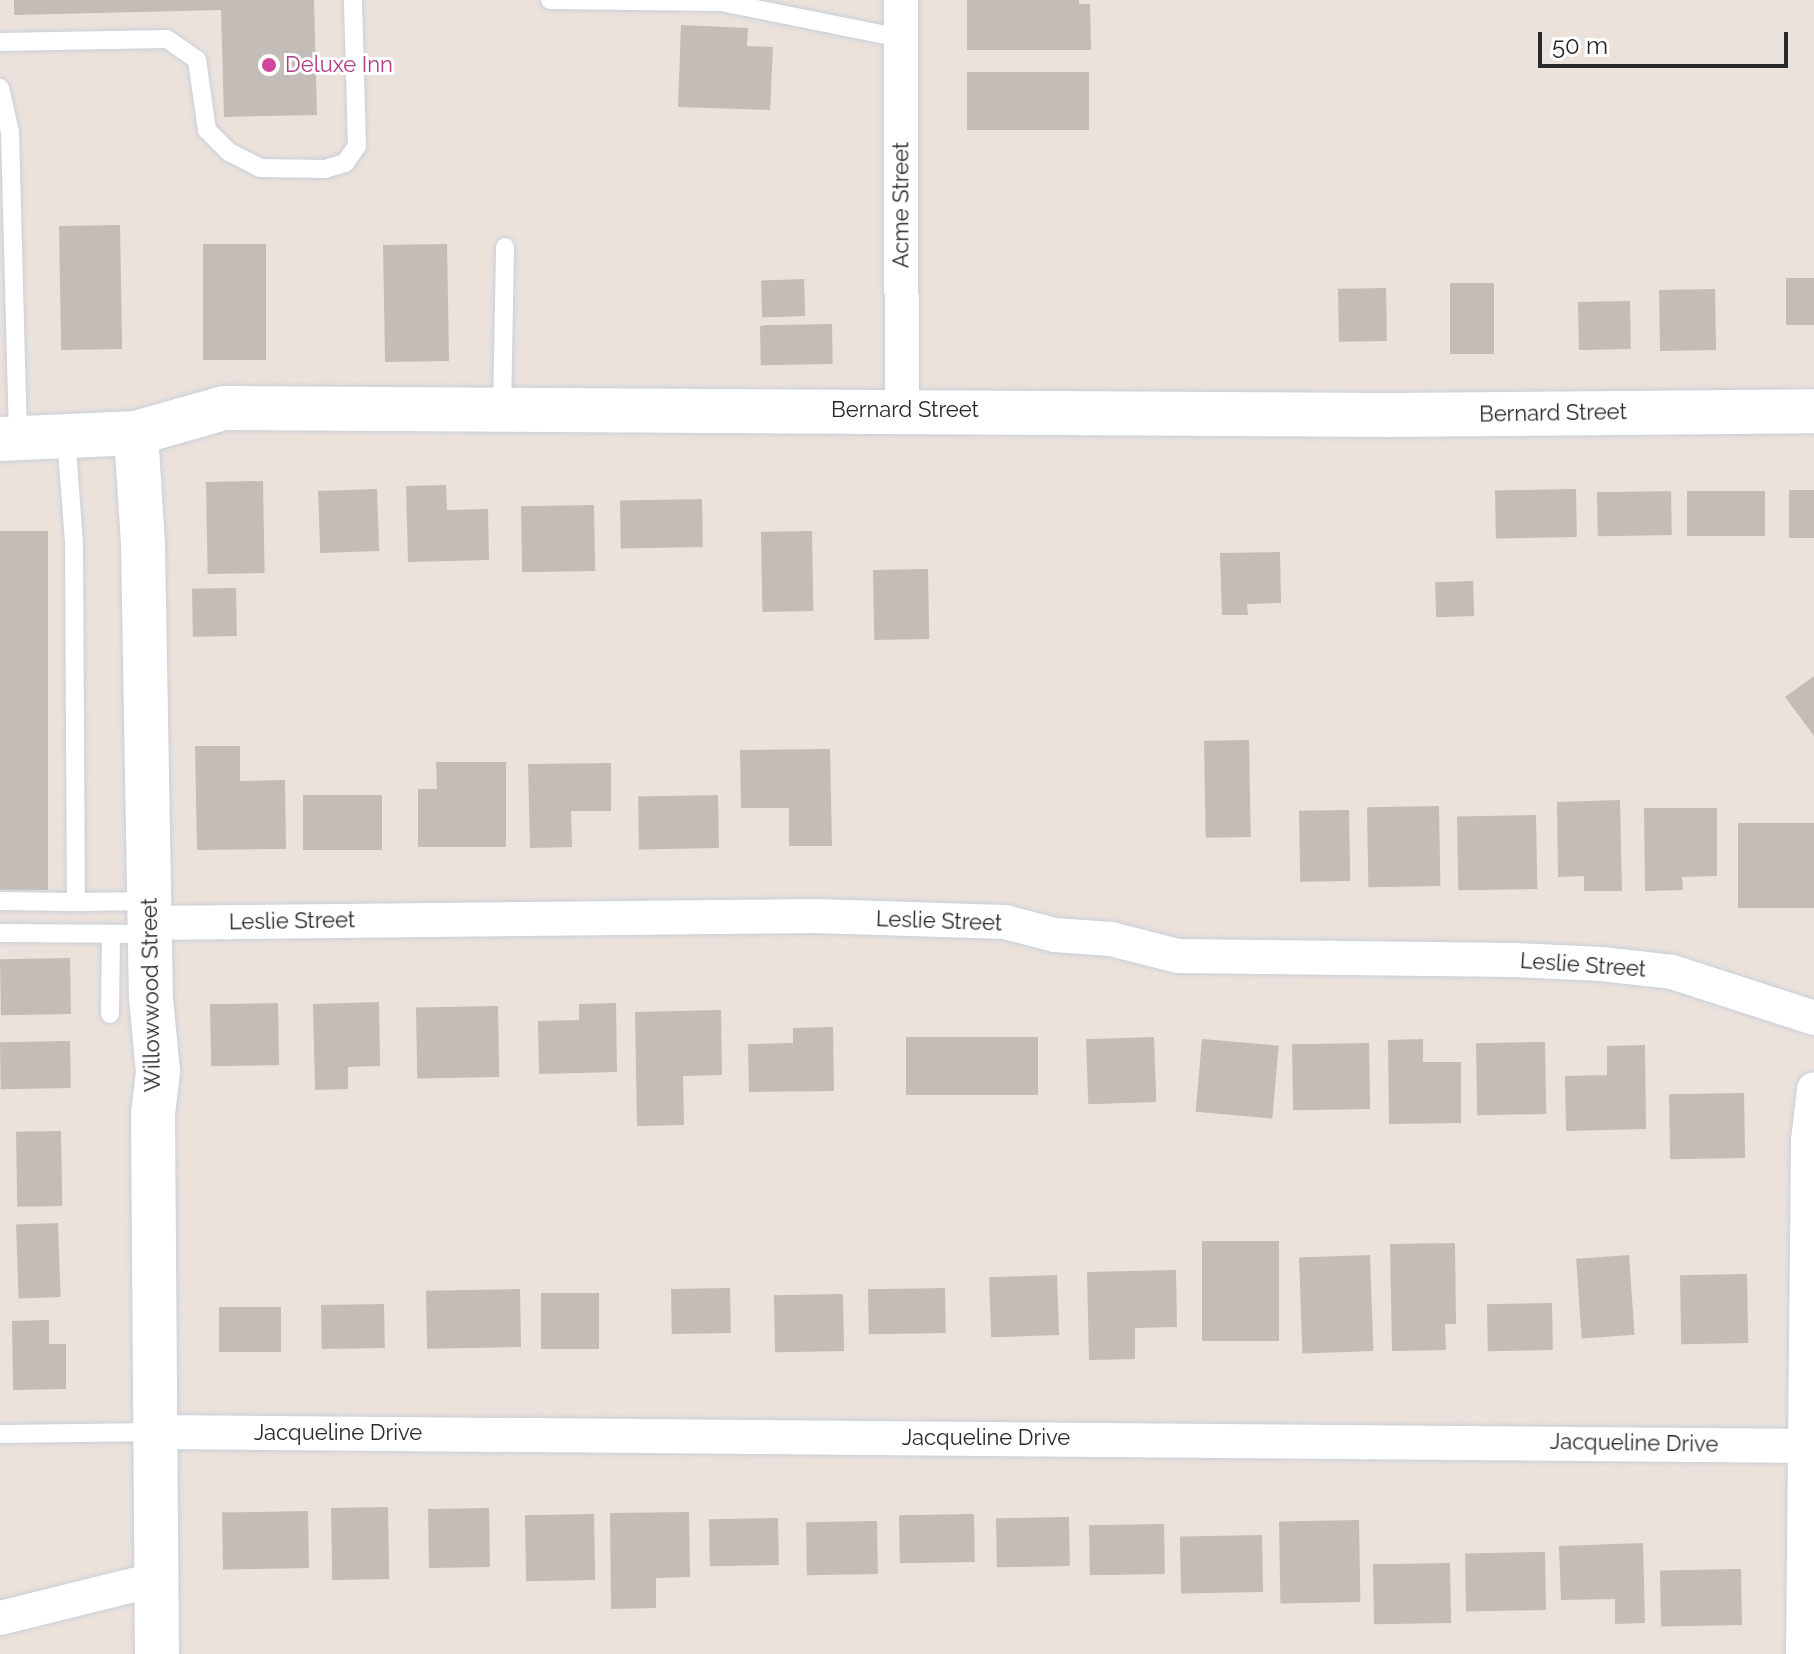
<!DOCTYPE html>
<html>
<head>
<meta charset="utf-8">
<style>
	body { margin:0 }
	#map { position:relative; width:1814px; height:1654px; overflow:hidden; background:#ebe2db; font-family:Raleway,sans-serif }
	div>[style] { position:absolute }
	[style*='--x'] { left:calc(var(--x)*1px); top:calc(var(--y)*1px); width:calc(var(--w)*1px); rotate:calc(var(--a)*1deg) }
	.building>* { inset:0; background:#c3bcb7; transform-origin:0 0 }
	.roads { filter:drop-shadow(0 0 2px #c9cfda) drop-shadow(0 0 2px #c9cfda) }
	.service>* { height:18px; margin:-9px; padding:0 9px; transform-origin:9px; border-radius:9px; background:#fff }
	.minor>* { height:34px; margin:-17px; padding:0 17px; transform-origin:17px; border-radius:17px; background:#fff }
	.tertiary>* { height:44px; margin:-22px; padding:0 22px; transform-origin:22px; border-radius:22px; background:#fff }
	.dots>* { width:22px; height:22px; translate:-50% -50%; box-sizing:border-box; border:4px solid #fff; border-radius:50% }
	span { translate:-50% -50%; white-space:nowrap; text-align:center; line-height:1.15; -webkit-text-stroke:6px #fff; paint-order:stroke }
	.hotel-label { font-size:22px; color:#b23c85 }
	.left { translate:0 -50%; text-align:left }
	.street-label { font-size:22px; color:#292929 }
	.scale { position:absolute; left:1538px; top:32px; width:250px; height:36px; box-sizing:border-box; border:4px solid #292929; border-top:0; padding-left:10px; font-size:24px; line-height:28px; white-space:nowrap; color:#292929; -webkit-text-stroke:6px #fff; paint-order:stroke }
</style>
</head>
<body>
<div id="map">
	<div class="building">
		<i style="clip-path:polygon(14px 0,314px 0,317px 115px,224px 117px,221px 10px,14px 15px)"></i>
		<i style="clip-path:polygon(967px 0,1079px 0,1079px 4px,1090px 4px,1091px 50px,967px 50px)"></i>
		<i style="clip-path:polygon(681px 25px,748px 28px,747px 46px,773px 47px,770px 110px,678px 107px)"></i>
		<i style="left:967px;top:72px;width:122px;height:58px"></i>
		<i style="left:120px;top:225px;width:124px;height:61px;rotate:89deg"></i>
		<i style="left:203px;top:244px;width:63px;height:116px"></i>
		<i style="left:447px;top:244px;width:117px;height:64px;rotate:89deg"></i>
		<i style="left:1786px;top:278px;width:28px;height:47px"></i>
		<i style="left:804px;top:279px;width:37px;height:43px;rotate:88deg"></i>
		<i style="left:1450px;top:283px;width:44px;height:71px"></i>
		<i style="left:1386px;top:288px;width:53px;height:48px;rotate:89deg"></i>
		<i style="left:1715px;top:289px;width:61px;height:56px;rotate:89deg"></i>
		<i style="left:1630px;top:301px;width:48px;height:52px;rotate:89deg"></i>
		<i style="left:832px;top:324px;width:40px;height:72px;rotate:89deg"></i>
		<i style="left:263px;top:481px;width:92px;height:57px;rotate:89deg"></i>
		<i style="clip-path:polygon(446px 485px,447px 510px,488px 509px,489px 560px,408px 562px,406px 486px)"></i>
		<i style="left:377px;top:489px;width:62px;height:59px;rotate:88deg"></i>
		<i style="left:1576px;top:489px;width:48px;height:81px;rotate:89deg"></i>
		<i style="left:1789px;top:490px;width:25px;height:48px"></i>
		<i style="left:1671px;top:491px;width:44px;height:74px;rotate:89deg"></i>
		<i style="left:1765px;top:491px;width:45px;height:78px;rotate:90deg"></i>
		<i style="left:702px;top:499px;width:48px;height:82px;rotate:89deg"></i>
		<i style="left:594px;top:505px;width:66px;height:73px;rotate:89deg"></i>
		<i style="left:0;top:531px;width:48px;height:359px"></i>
		<i style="left:812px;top:531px;width:80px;height:51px;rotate:89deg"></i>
		<i style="clip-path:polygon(1280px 552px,1281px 603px,1247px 604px,1248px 615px,1222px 615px,1220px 553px)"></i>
		<i style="left:928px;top:569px;width:70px;height:55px;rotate:89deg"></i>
		<i style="left:1473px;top:581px;width:35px;height:38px;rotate:88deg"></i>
		<i style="left:236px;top:588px;width:48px;height:44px;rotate:89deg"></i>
		<i style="clip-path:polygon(1814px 676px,1814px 736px,1785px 697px)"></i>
		<i style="left:1249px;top:740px;width:97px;height:45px;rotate:89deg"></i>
		<i style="clip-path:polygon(195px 746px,240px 746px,240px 781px,285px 780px,286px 849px,197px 850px)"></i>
		<i style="clip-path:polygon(830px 749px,832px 846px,789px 846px,789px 808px,741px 808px,740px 750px)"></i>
		<i style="clip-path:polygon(436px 762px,506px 762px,506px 847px,418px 847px,418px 789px,437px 789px)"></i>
		<i style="clip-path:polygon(611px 763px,611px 811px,571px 811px,572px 847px,530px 848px,528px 764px)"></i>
		<i style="left:303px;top:795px;width:79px;height:55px"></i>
		<i style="left:718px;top:795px;width:53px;height:80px;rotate:89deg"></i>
		<i style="clip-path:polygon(1620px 800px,1622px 891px,1584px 891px,1584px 876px,1558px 877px,1557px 802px)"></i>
		<i style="left:1439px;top:806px;width:80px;height:72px;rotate:89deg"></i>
		<i style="clip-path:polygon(1644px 808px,1717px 808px,1717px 876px,1682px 877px,1683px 890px,1645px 891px)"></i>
		<i style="left:1349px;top:810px;width:71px;height:50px;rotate:89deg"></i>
		<i style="left:1536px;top:815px;width:74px;height:79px;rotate:89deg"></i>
		<i style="left:1814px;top:823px;width:85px;height:76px;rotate:90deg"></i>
		<i style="left:70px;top:958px;width:56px;height:70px;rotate:89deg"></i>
		<i style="clip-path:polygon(379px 1002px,380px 1066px,348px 1067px,348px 1089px,315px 1090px,313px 1004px)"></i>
		<i style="left:278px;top:1003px;width:62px;height:68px;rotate:89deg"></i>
		<i style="clip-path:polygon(616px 1003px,617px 1072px,539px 1074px,538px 1021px,579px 1020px,579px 1004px)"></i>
		<i style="left:498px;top:1006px;width:71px;height:82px;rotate:89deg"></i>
		<i style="clip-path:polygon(721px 1010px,722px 1075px,683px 1076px,684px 1125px,637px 1126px,635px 1012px)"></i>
		<i style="clip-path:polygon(833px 1027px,834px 1091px,749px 1092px,748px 1044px,793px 1043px,793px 1028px)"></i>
		<i style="left:1038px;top:1037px;width:58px;height:132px;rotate:90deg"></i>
		<i style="left:1154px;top:1037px;width:65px;height:68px;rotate:88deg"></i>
		<i style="left:1202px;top:1039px;width:77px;height:73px;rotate:5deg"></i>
		<i style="clip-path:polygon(1423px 1039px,1423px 1062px,1461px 1062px,1461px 1123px,1389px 1124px,1388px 1040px)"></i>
		<i style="left:70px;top:1041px;width:47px;height:70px;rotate:89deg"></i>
		<i style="left:1545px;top:1042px;width:72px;height:69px;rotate:89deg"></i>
		<i style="left:1369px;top:1043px;width:66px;height:77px;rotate:89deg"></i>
		<i style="clip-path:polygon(1645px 1045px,1646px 1129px,1566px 1131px,1565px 1076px,1607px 1075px,1607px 1046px)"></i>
		<i style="left:1744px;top:1093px;width:65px;height:75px;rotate:89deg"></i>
		<i style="left:61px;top:1131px;width:75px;height:45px;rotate:89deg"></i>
		<i style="left:58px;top:1223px;width:74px;height:42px;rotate:88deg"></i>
		<i style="left:1202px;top:1241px;width:77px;height:100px"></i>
		<i style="clip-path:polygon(1455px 1243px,1456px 1324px,1445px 1324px,1446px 1350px,1392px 1351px,1390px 1244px)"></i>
		<i style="left:1370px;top:1255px;width:96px;height:71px;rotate:88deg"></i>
		<i style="left:1629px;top:1255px;width:80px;height:53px;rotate:86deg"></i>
		<i style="clip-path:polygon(1176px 1270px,1177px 1327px,1135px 1328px,1135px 1359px,1089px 1360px,1087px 1272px)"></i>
		<i style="left:1747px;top:1274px;width:69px;height:67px;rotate:89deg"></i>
		<i style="left:1057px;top:1275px;width:60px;height:68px;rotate:88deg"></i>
		<i style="left:730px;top:1288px;width:45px;height:59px;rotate:89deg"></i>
		<i style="left:945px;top:1288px;width:45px;height:77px;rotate:89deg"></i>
		<i style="left:520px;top:1289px;width:58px;height:94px;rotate:89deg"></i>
		<i style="left:541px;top:1293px;width:58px;height:56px"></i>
		<i style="left:843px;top:1294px;width:57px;height:69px;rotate:89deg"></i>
		<i style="left:1552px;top:1303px;width:47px;height:65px;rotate:89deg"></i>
		<i style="left:384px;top:1304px;width:44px;height:63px;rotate:89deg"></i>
		<i style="left:281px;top:1307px;width:45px;height:62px;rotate:90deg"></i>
		<i style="clip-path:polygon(49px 1320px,49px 1344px,66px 1344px,66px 1389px,13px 1390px,12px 1321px)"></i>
		<i style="left:388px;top:1507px;width:72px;height:57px;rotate:89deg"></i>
		<i style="left:489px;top:1508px;width:59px;height:61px;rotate:89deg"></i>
		<i style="left:308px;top:1511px;width:57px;height:86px;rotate:89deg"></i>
		<i style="clip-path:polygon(689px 1512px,690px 1577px,656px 1578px,656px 1608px,611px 1609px,610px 1513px)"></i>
		<i style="left:594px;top:1514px;width:66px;height:69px;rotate:89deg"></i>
		<i style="left:974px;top:1514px;width:48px;height:75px;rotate:89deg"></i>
		<i style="left:1069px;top:1517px;width:49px;height:73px;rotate:89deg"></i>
		<i style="left:778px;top:1518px;width:47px;height:69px;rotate:89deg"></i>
		<i style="left:1359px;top:1520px;width:82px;height:80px;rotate:89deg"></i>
		<i style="left:877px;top:1521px;width:53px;height:71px;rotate:89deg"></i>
		<i style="left:1164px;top:1524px;width:50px;height:75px;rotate:89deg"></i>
		<i style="left:1262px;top:1535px;width:57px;height:82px;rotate:89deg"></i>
		<i style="clip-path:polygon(1643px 1543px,1645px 1623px,1615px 1624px,1615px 1599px,1561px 1600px,1559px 1546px)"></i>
		<i style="left:1545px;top:1552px;width:58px;height:80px;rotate:89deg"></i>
		<i style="left:1450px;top:1563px;width:60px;height:77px;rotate:89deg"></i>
		<i style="left:1741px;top:1569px;width:56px;height:81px;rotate:89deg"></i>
	</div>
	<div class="roads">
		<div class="service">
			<i style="--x:550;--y:0;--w:171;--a:0.7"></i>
			<i style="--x:721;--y:2;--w:184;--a:11.3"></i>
			<i style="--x:0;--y:42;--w:167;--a:-1"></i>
			<i style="--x:167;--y:39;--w:37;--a:35"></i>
			<i style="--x:197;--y:60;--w:71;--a:81.9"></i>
			<i style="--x:207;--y:130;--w:31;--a:45"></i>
			<i style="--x:229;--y:152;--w:35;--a:27"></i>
			<i style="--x:260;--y:168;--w:65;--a:0.9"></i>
			<i style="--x:325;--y:169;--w:21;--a:-17"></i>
			<i style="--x:345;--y:163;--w:21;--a:-55"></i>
			<i style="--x:357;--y:146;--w:146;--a:-91.6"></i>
			<i style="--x:0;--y:88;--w:45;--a:77.2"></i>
			<i style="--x:10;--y:132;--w:306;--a:88.5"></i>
			<i style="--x:502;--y:408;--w:161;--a:-88.9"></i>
			<i style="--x:66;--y:436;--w:106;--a:85.7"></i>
			<i style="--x:74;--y:542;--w:360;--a:89.7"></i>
			<i style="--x:76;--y:902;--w:73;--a:-0.8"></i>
			<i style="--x:0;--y:901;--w:76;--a:0.8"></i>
			<i style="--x:0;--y:933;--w:149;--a:0.4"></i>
			<i style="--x:110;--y:1014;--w:80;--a:-89.3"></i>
			<i style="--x:0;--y:1434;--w:157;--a:-0.7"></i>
		</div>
		<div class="minor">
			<i style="--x:901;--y:0;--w:410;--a:89.9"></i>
			<i style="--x:149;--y:923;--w:667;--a:-0.6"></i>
			<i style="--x:816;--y:916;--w:189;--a:1.8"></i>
			<i style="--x:1005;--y:922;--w:52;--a:14.6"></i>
			<i style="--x:1055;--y:935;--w:56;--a:4.1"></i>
			<i style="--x:1111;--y:939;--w:69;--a:14.2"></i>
			<i style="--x:1178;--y:956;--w:337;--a:0.7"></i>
			<i style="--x:1515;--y:960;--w:87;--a:2.6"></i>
			<i style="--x:1602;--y:964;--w:70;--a:6.5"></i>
			<i style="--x:1672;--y:972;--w:149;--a:17.9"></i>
			<i style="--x:157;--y:1432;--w:1657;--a:0.48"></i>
			<i style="--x:0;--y:1618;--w:163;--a:-13.9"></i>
			<i style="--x:1803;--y:1654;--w:513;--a:-89.44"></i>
			<i style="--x:1808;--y:1141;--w:52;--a:-83.4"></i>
		</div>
		<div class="tertiary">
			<i style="--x:136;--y:433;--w:112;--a:86.4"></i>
			<i style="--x:143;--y:545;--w:453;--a:89"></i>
			<i style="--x:151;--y:998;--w:74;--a:84.6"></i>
			<i style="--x:158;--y:1072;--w:42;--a:96.8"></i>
			<i style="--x:153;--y:1114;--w:540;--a:89.58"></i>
			<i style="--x:0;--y:439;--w:136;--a:-2.5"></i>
			<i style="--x:136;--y:433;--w:91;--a:-15.9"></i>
			<i style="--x:224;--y:408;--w:1167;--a:0.34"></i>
			<i style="--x:1391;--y:415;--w:423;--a:-0.5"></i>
		</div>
	</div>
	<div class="dots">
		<i style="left:269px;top:65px;background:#d1479c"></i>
	</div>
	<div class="hotel-label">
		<span class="left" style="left:285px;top:65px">Deluxe Inn</span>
	</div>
	<div class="street-label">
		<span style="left:901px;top:205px;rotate:-90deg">Acme Street</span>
		<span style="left:905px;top:410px">Bernard Street</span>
		<span style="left:1553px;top:413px;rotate:-1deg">Bernard Street</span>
		<span style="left:292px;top:921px;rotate:-1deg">Leslie Street</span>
		<span style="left:939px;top:921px;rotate:2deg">Leslie Street</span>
		<span style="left:1583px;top:965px;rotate:4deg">Leslie Street</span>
		<span style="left:151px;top:995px;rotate:-91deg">Willowwood Street</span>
		<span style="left:338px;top:1433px">Jacqueline Drive</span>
		<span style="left:986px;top:1438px">Jacqueline Drive</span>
		<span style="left:1634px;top:1443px;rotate:1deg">Jacqueline Drive</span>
	</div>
	<div class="scale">50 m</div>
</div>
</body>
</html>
